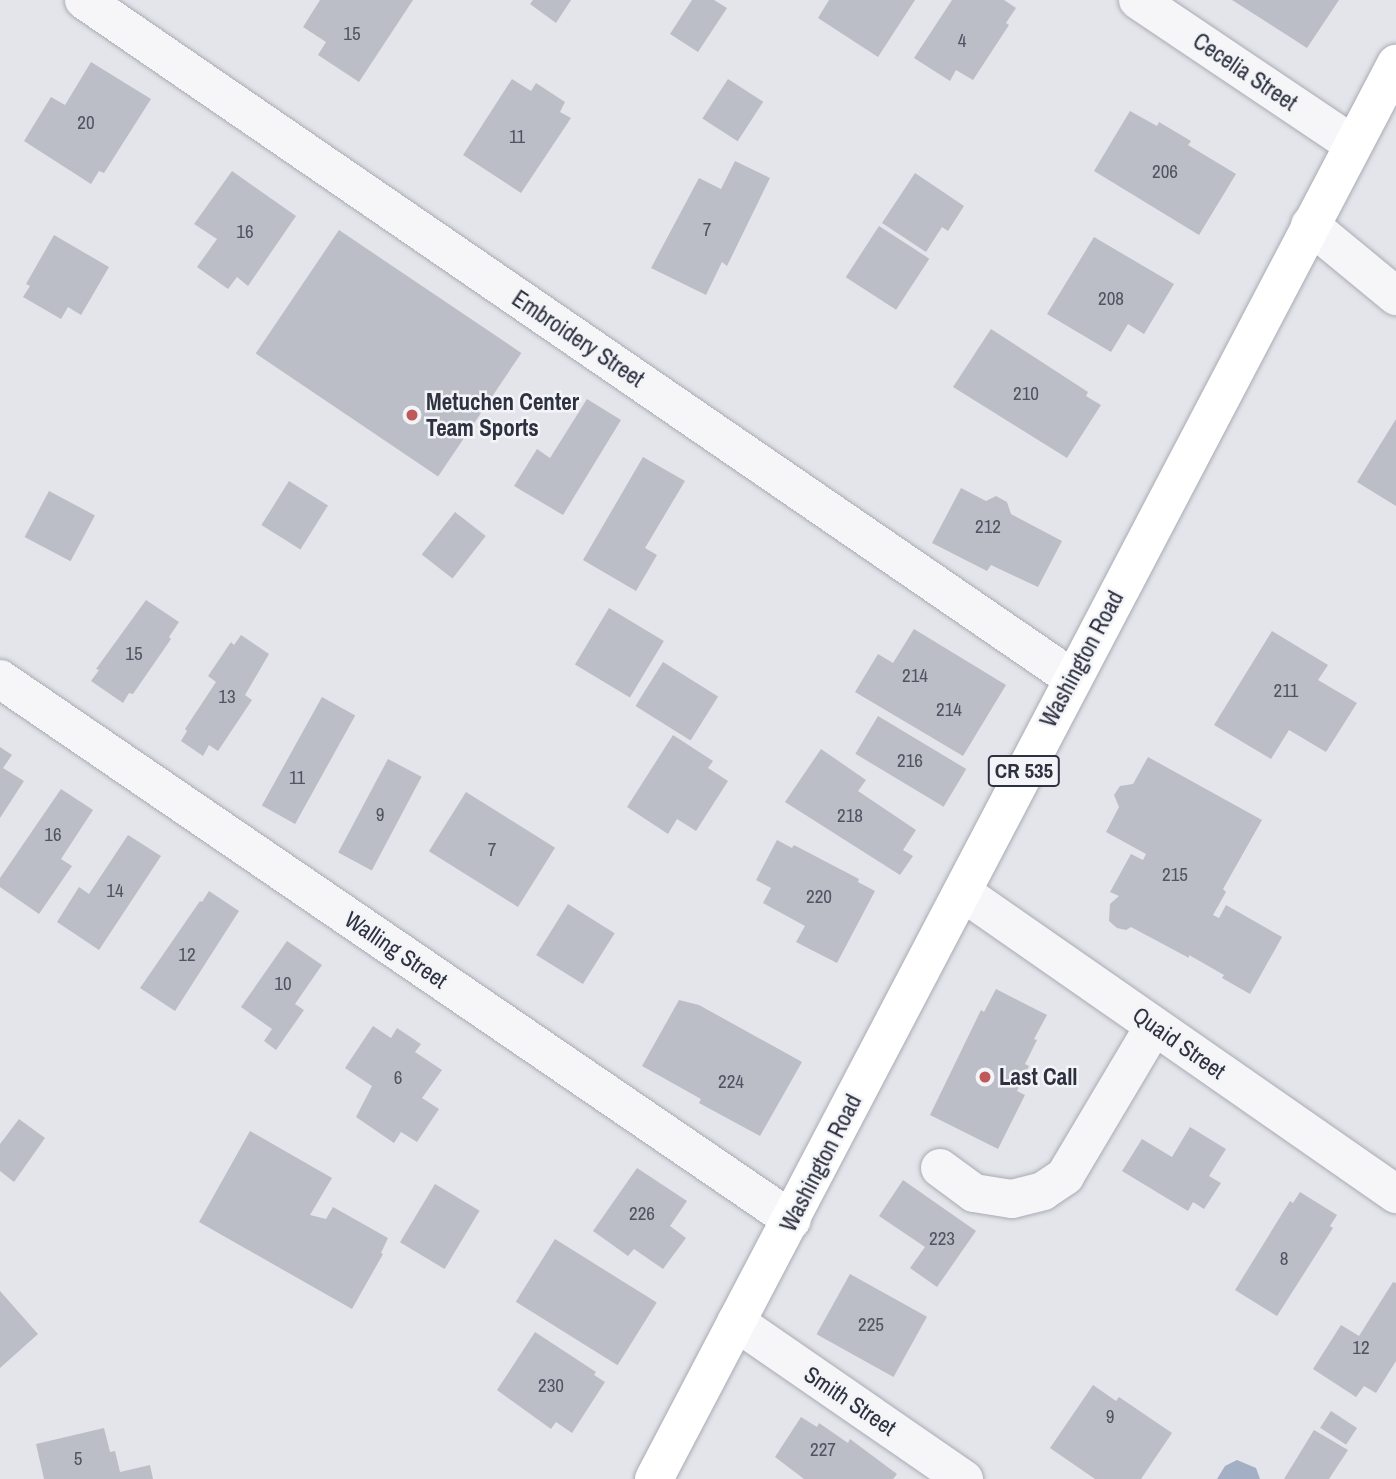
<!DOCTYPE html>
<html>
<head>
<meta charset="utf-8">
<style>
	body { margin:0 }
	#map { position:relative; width:1396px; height:1479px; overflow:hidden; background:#e4e5ea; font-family:"Archivo Narrow",sans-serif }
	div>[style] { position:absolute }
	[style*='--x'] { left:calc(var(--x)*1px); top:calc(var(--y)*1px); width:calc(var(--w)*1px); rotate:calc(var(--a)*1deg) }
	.water>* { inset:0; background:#a3afc5 }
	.building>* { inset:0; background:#bbbec6; transform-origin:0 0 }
	.roads { filter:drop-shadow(0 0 2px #a9abb4) drop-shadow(0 0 2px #a9abb4) }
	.minor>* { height:38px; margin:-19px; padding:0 19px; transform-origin:19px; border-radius:19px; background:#f6f6f9 }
	.major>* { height:38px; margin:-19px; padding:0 19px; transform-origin:19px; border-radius:19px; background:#fff }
	.dots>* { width:19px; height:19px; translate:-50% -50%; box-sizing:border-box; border:4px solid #f3f4f7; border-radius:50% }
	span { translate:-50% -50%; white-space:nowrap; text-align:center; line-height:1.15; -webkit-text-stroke:5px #f3f4f7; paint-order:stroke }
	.number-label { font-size:19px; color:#505462 }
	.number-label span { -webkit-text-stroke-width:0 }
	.shield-label span { padding:2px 5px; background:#f3f4f7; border:2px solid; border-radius:5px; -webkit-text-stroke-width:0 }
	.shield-label { font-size:21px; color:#2d3140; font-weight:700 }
	.street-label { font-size:23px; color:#2d3140 }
	.poi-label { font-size:23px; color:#2d3140; font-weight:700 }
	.left { translate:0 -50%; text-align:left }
</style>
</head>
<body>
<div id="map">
	<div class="water">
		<i style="clip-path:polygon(1237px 1460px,1256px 1468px,1260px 1479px,1217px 1479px,1225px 1466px)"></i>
	</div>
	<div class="building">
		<i style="clip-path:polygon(320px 0,413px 0,359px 82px,318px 55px,326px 42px,303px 27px)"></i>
		<i style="clip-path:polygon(533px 0,571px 0,556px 23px,530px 4px)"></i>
		<i style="clip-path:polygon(692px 0,714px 0,727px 8px,698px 52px,670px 34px)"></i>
		<i style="clip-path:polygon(829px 0,915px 0,878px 57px,818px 18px)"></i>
		<i style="clip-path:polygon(952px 0,1004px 0,1016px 8px,1006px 23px,1009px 25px,973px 80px,956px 70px,950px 81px,914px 58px)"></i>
		<i style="clip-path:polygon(1232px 0,1339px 0,1307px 48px)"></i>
		<i style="clip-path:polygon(91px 62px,151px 99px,104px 173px,99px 171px,91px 184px,24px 141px,51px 97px,65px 105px)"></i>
		<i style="clip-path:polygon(512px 79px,531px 91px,536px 83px,565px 102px,560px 112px,571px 118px,521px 193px,463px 155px)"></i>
		<i style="left:728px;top:79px;width:42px;height:47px;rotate:33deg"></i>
		<i style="clip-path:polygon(1130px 111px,1157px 126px,1159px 122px,1191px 141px,1188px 145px,1236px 174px,1199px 235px,1094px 171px)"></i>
		<i style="clip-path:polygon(735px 161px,770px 178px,727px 266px,722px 262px,706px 295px,651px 268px,699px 178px,721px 189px)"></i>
		<i style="clip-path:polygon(232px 171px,296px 216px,248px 286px,237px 277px,228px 289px,197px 267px,217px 239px,194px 224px)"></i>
		<i style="clip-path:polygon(915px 173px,964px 206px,948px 231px,942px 227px,926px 252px,882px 223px)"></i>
		<i style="left:879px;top:226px;width:60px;height:61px;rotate:33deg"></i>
		<i style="left:339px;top:230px;width:220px;height:149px;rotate:34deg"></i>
		<i style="clip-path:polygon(54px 235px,109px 267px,81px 315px,68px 307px,61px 319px,23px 297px,30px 286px,26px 284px)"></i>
		<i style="clip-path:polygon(1094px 237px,1174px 284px,1144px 334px,1128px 324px,1111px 352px,1047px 314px)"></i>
		<i style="clip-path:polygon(991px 329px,1088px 392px,1086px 396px,1101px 405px,1067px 458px,953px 387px)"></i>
		<i style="clip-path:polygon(587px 399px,621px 420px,563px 515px,514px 486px,537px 449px,550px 458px)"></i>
		<i style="clip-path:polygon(1396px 419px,1396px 506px,1357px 482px)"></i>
		<i style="clip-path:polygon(643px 457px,685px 481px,645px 548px,657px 555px,636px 591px,583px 560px)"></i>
		<i style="left:289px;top:481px;width:46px;height:52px;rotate:32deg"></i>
		<i style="clip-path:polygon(961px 488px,986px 501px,996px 496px,1007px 502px,1011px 514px,1062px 541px,1038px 587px,991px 565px,987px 571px,932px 543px)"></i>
		<i style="left:49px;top:491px;width:52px;height:52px;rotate:28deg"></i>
		<i style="left:455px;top:512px;width:39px;height:54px;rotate:38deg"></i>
		<i style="clip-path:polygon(146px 600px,179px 622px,169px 637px,171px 639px,133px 694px,129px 693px,123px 703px,91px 681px,99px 670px,96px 669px)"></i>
		<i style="left:609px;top:608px;width:64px;height:66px;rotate:31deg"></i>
		<i style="clip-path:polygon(914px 629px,1006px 685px,963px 756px,855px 692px,878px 654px,893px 663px)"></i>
		<i style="clip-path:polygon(1272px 631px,1328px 665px,1318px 680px,1357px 703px,1326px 752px,1289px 730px,1271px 759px,1214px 725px)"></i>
		<i style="clip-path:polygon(241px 635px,269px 654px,245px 695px,252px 700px,218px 751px,209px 745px,203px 756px,181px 741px,187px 731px,185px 729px,216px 682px,208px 676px,231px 642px,234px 645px)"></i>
		<i style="left:663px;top:662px;width:65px;height:52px;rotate:32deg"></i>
		<i style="left:322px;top:697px;width:38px;height:124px;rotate:29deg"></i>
		<i style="left:878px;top:716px;width:103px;height:44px;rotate:31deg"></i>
		<i style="clip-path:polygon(673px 735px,713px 761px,708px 768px,728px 781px,696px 831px,677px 819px,668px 834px,627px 807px)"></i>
		<i style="clip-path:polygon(0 747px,12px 755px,3px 768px,24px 781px,0 818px)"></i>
		<i style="clip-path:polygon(821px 749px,866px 780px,858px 791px,916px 830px,903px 850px,913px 856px,900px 875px,785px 802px)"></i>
		<i style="clip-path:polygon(1148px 757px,1262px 820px,1223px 889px,1226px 892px,1213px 915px,1219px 918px,1226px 905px,1282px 937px,1250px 994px,1222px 978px,1224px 975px,1189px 955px,1189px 958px,1131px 927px,1126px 930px,1117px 928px,1109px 921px,1110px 904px,1119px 896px,1110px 892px,1131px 854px,1143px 860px,1146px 854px,1106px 832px,1119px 807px,1114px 795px,1120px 786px,1133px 784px)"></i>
		<i style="left:388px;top:759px;width:38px;height:106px;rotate:28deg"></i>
		<i style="clip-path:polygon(61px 789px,93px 810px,61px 859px,72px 866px,39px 914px,0 887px,0 878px)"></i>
		<i style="left:466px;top:792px;width:105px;height:70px;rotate:32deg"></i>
		<i style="clip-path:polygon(128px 835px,161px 856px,99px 950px,57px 922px,79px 887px,89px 894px)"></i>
		<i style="clip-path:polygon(777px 840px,792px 848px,794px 845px,859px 879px,858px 882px,875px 891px,837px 963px,796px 942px,805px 926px,763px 903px,771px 888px,756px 880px)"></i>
		<i style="clip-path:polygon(209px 891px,239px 911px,175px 1011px,140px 988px,200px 901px,202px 902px)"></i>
		<i style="left:568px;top:904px;width:55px;height:60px;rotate:32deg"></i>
		<i style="clip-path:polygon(287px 941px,322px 965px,295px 1004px,304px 1010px,276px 1050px,264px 1041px,272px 1029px,241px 1007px)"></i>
		<i style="clip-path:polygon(996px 989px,1047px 1015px,1034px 1039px,1037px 1040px,1025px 1064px,1029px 1066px,1017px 1091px,1025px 1095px,998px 1149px,930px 1115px,981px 1010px,984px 1012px)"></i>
		<i style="clip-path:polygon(679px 1000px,699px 1005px,802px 1062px,760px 1136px,699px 1103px,701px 1099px,642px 1066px)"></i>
		<i style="clip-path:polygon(373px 1026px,391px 1038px,397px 1028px,421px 1044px,415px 1052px,442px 1070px,422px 1098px,439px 1109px,417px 1142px,401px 1132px,394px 1143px,356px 1117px,372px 1086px,345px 1068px)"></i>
		<i style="clip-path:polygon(19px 1119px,45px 1138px,14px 1182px,0 1171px,0 1144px)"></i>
		<i style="clip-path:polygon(1190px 1127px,1226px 1149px,1209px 1176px,1221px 1183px,1204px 1209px,1193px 1202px,1188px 1211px,1122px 1171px,1142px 1139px,1172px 1157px)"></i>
		<i style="clip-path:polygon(250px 1131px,332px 1178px,310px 1215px,326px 1219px,333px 1207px,388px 1238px,381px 1253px,383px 1254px,352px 1309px,199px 1222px)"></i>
		<i style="clip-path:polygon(637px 1168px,687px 1201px,670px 1226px,686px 1238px,663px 1269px,634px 1249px,628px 1256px,593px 1231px)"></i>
		<i style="clip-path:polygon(903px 1180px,976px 1231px,937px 1287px,910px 1268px,925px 1247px,879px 1216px)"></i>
		<i style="left:435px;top:1184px;width:52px;height:68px;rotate:31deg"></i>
		<i style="clip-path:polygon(1300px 1192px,1337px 1215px,1330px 1226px,1333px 1228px,1277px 1316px,1235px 1290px,1290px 1201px,1293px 1203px)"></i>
		<i style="left:555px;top:1239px;width:120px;height:74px;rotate:32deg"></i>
		<i style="left:850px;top:1274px;width:88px;height:69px;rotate:29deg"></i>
		<i style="clip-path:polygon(1393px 1282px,1396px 1283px,1396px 1361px,1376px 1393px,1364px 1386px,1356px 1397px,1313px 1369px,1341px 1325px,1359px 1336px)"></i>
		<i style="clip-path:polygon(0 1291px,38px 1334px,0 1368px)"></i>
		<i style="clip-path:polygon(535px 1332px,596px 1372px,594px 1375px,605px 1382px,572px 1433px,556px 1422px,551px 1429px,497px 1390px)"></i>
		<i style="clip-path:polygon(1093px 1385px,1116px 1401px,1119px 1397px,1172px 1433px,1141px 1479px,1095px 1479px,1050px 1448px)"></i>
		<i style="left:1331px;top:1411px;width:31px;height:20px;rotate:33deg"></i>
		<i style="clip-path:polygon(801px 1417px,817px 1427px,819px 1423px,848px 1443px,850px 1439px,897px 1474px,893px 1479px,804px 1479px,775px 1457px)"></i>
		<i style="clip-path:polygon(104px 1428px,110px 1452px,115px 1451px,120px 1472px,150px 1465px,153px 1479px,44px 1479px,36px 1444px)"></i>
		<i style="clip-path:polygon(1314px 1430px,1348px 1450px,1329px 1479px,1284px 1479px)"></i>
	</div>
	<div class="roads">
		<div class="minor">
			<i style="--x:84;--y:0;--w:1198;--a:34.46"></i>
			<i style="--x:1138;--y:0;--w:258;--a:33.9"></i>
			<i style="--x:1310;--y:225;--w:112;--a:39.5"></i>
			<i style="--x:0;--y:679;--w:959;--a:34.34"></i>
			<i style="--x:962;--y:892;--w:529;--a:34.83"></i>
			<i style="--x:940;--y:1168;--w:42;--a:36.3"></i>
			<i style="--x:974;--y:1193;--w:38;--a:9"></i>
			<i style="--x:1012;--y:1199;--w:32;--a:-14"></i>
			<i style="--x:1043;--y:1191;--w:27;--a:-34"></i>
			<i style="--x:1065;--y:1176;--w:174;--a:-59.3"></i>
			<i style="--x:736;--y:1322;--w:277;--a:34.6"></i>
		</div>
		<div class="major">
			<i style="--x:654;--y:1479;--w:1598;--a:-62.33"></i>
		</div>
	</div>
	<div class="dots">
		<i style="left:412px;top:415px;background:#bf5859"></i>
		<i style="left:985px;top:1077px;background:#bf5859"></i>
	</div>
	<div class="number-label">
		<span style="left:352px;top:34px">15</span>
		<span style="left:962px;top:41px">4</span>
		<span style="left:86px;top:123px">20</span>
		<span style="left:517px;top:137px">11</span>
		<span style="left:1165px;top:172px">206</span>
		<span style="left:707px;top:230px">7</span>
		<span style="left:245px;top:232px">16</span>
		<span style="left:1111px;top:299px">208</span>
		<span style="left:1026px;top:394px">210</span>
		<span style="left:988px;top:527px">212</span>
		<span style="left:134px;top:654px">15</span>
		<span style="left:915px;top:676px">214</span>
		<span style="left:1286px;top:691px">211</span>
		<span style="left:227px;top:697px">13</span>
		<span style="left:949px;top:710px">214</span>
		<span style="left:910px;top:761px">216</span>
		<span style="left:297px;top:778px">11</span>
		<span style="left:380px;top:815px">9</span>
		<span style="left:850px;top:816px">218</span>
		<span style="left:53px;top:835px">16</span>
		<span style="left:492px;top:850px">7</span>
		<span style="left:1175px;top:875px">215</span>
		<span style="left:115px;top:891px">14</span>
		<span style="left:819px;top:897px">220</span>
		<span style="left:187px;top:955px">12</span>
		<span style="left:283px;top:984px">10</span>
		<span style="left:398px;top:1078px">6</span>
		<span style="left:731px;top:1082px">224</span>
		<span style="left:642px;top:1214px">226</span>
		<span style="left:942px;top:1239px">223</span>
		<span style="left:1284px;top:1259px">8</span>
		<span style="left:871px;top:1325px">225</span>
		<span style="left:1361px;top:1348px">12</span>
		<span style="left:551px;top:1386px">230</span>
		<span style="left:1110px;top:1417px">9</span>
		<span style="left:823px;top:1450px">227</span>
		<span style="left:78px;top:1459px">5</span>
	</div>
	<div class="shield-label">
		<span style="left:1024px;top:771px">CR 535</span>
	</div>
	<div class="street-label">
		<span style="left:1245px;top:72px;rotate:34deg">Cecelia Street</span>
		<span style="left:578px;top:339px;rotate:34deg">Embroidery Street</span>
		<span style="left:1082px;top:659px;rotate:-62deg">Washington Road</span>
		<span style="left:396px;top:950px;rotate:34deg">Walling Street</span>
		<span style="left:1179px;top:1043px;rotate:35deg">Quaid Street</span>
		<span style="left:821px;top:1163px;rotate:-63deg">Washington Road</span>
		<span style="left:850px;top:1401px;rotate:34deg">Smith Street</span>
	</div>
	<div class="poi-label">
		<span class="left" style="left:426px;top:415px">Metuchen Center<br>Team Sports</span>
		<span class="left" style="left:999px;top:1077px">Last Call</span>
	</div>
</div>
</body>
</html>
